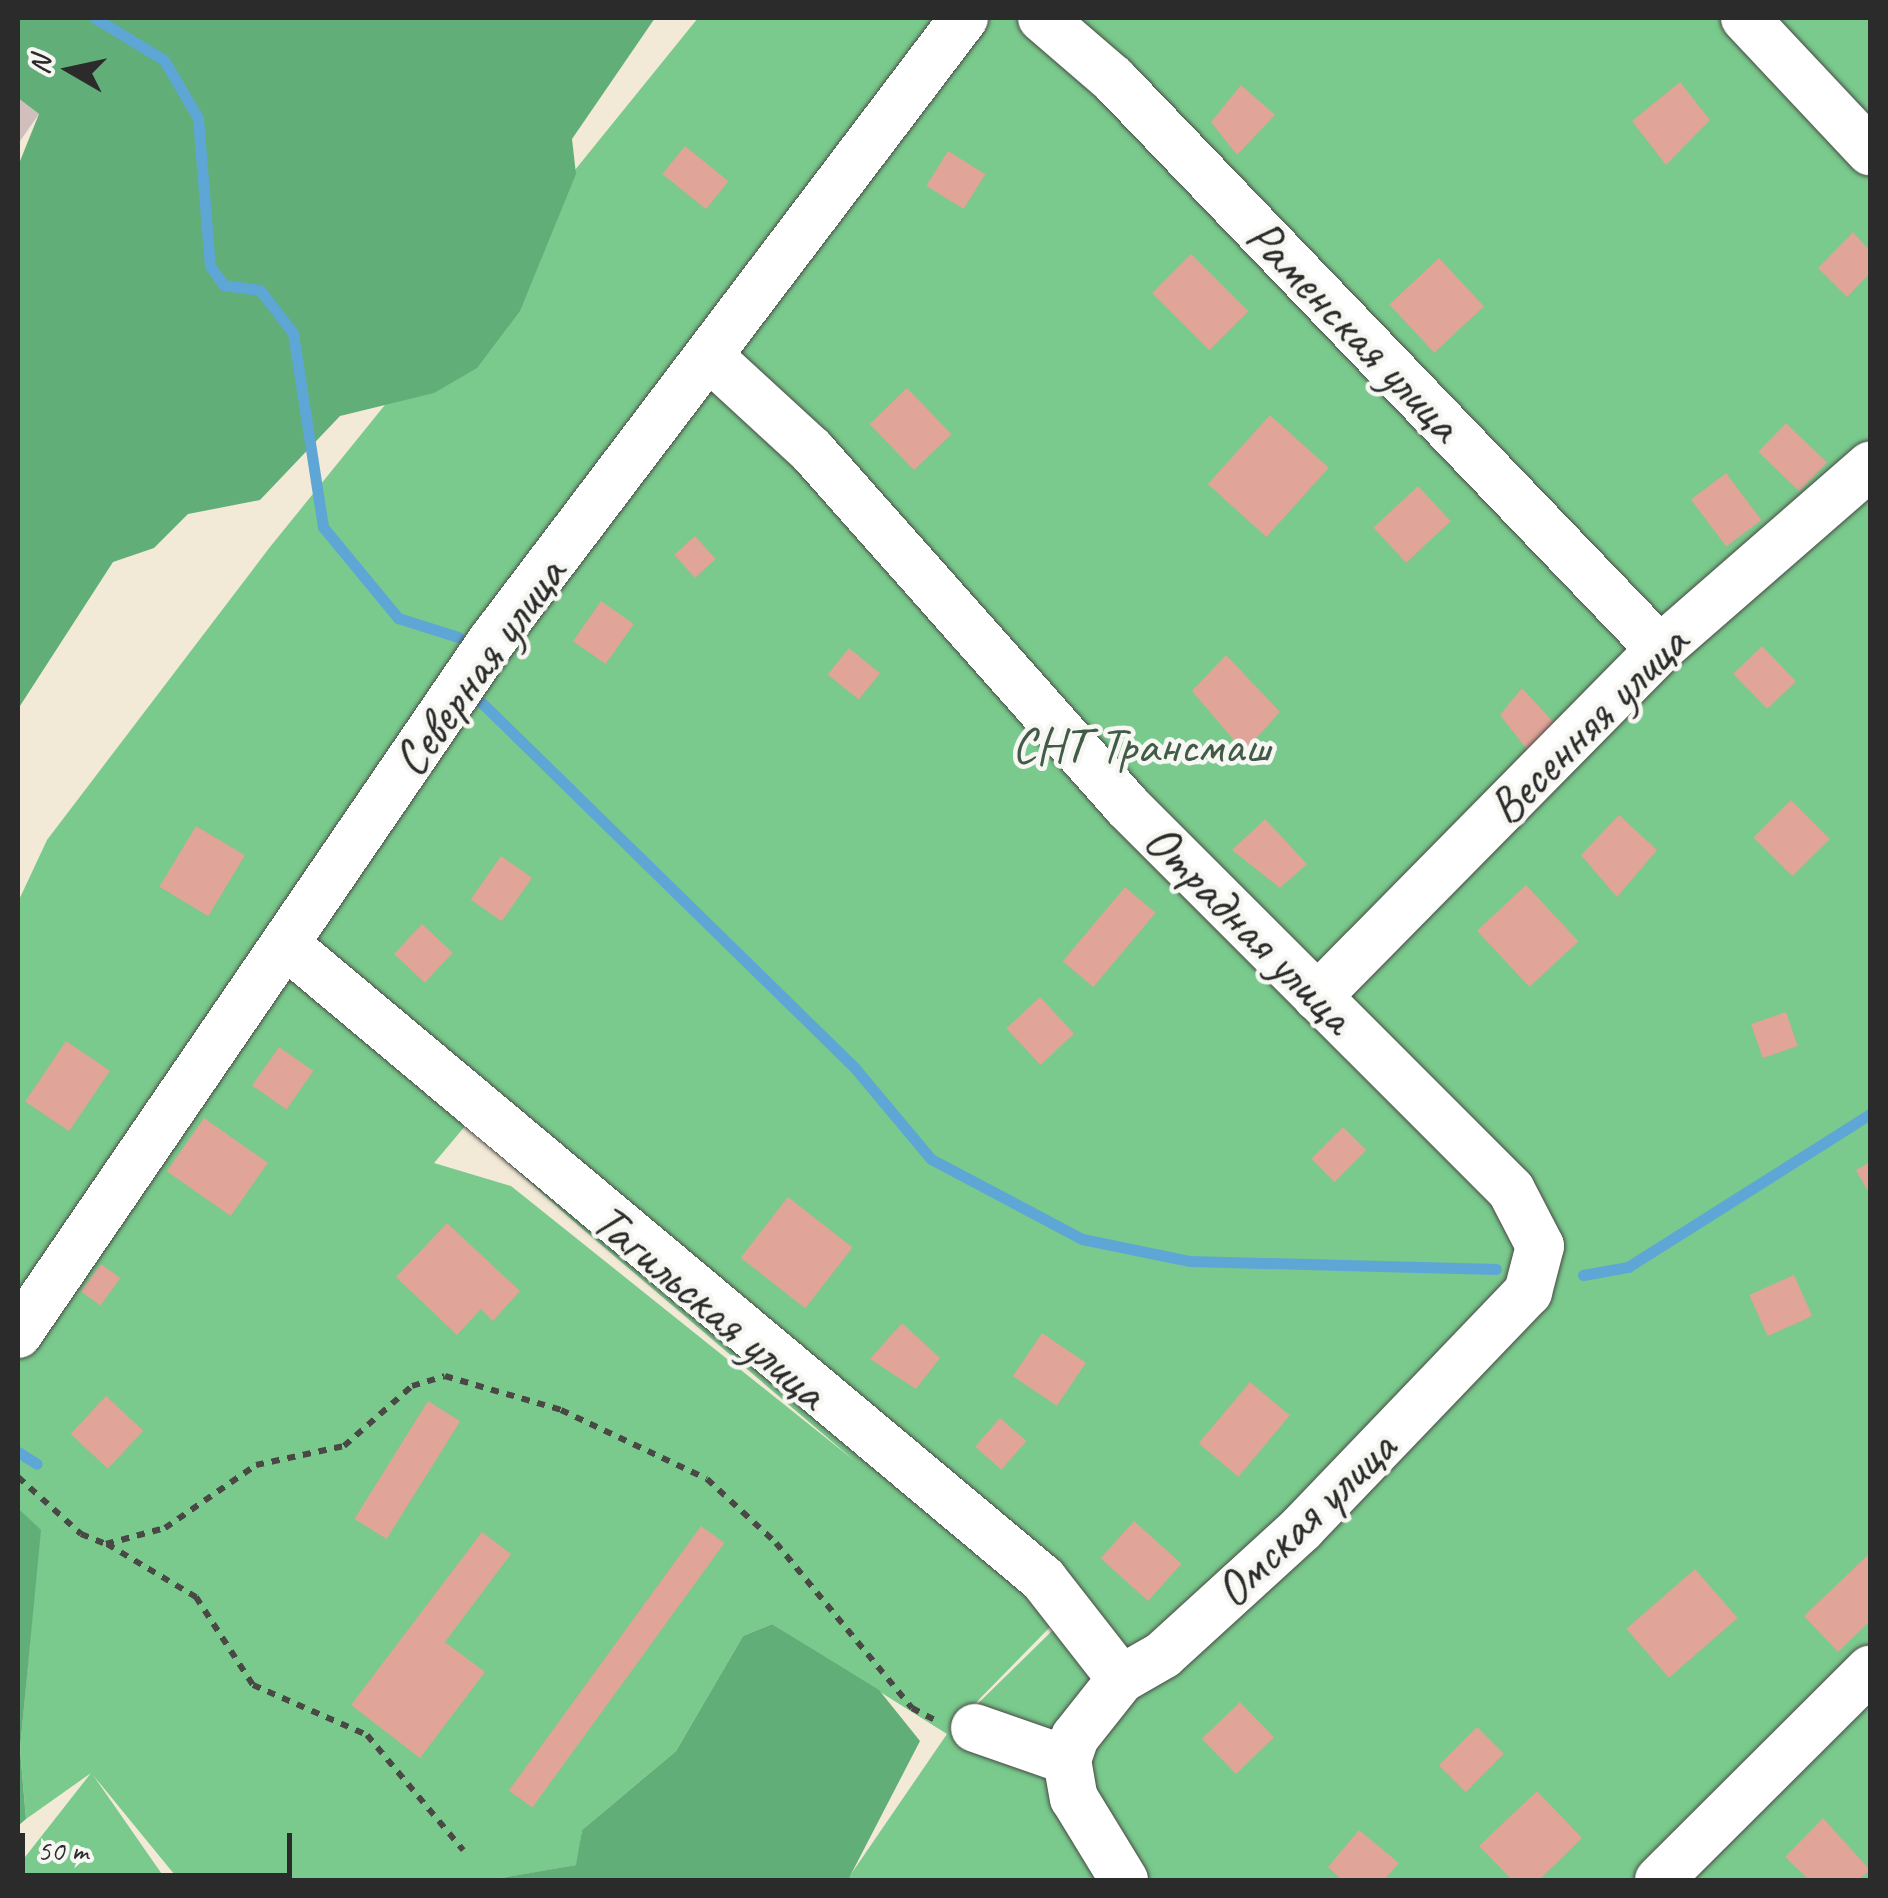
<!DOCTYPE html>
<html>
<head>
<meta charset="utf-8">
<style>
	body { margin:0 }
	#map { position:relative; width:1888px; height:1898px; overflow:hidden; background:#f2e9d6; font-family:Caveat,sans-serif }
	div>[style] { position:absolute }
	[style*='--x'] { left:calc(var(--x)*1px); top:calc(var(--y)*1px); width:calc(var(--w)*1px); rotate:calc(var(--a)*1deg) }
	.industrial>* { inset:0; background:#d1bfbd }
	.green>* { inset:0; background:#79ca8c }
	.forest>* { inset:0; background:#62ae78 }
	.stream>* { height:11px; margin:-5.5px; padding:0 5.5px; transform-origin:5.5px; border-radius:5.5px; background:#5ea6d5 }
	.building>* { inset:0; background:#e0a499; transform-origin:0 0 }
	.path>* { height:6px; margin-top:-3px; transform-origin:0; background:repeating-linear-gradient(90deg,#494845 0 8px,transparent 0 16px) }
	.roads { filter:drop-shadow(0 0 2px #494845) drop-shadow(0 0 2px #494845) }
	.minor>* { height:48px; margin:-24px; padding:0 24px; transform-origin:24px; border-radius:24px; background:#fff }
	span { translate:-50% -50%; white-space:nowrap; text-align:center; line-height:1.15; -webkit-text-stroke:9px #f6f6f2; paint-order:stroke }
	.street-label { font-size:50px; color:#2b2b2b }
	.park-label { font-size:50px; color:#425b48 }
	.frame { position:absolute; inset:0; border:20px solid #2b2b2b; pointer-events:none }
	.north { position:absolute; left:20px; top:20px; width:100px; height:100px; -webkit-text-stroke:8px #f6f6f2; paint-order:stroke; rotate:279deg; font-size:28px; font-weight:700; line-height:40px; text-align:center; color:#2b2b2b }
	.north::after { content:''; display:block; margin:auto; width:35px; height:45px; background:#2b2b2b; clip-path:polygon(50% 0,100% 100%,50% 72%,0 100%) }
	.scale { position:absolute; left:20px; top:1833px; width:272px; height:45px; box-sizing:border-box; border:5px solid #2b2b2b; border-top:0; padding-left:12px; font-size:30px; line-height:35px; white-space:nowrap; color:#2b2b2b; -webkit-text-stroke:8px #f6f6f2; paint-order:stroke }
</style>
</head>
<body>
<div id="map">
	<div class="industrial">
		<i style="clip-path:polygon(18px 98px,39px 114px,18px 144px)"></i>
	</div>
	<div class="green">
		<i style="clip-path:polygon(evenodd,698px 18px,1870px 18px,1870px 1880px,847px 1880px,947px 1734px,772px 1624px,743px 1636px,676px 1751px,582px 1830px,577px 1865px,490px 1880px,179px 1880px,93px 1775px,166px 1880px,18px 1880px,18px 1866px,91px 1773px,26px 1819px,20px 1749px,40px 1531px,18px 1508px,18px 902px,47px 840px,270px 547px,698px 18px,466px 1125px,572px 1220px,856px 1462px,511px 1186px,434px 1163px,466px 1125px,698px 18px,1050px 1627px,1053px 1630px,956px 1725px,955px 1724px,1050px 1627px)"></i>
	</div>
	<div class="forest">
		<i style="clip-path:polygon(18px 18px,655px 18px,572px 139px,576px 174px,520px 311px,477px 368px,434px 393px,340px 416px,260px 500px,188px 514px,154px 548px,113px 562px,18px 709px,18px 166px,39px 114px,18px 98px)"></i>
		<i style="clip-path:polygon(18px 1508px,41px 1530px,20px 1749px,26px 1819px,18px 1826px)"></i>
		<i style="clip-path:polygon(772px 1624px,879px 1690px,920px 1741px,848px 1880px,490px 1880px,576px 1865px,582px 1830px,676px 1751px,743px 1636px)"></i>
	</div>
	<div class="stream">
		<i style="--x:95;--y:18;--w:81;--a:31.3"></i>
		<i style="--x:164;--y:60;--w:67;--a:59.6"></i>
		<i style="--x:198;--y:118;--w:148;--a:85.4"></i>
		<i style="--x:210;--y:266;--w:24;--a:54"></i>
		<i style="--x:224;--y:285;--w:36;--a:8"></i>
		<i style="--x:260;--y:290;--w:54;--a:52.5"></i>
		<i style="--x:293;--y:333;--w:196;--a:81.2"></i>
		<i style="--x:323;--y:527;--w:118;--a:50.5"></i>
		<i style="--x:398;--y:618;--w:63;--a:17.6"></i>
		<i style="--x:482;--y:703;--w:520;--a:44.38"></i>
		<i style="--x:854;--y:1067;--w:120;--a:50.1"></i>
		<i style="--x:931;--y:1159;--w:171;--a:27.9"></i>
		<i style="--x:1082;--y:1239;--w:109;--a:11.6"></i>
		<i style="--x:1189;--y:1261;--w:307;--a:1.5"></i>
		<i style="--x:1583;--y:1275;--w:46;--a:-10.1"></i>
		<i style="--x:1628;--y:1267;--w:286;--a:-32.3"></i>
		<i style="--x:18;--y:1452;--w:22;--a:32"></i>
	</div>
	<div class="building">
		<i style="clip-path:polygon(1680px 82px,1710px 120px,1666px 165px,1632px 121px)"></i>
		<i style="clip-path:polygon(1241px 85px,1275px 115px,1237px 155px,1211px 122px)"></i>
		<i style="left:685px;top:146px;width:56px;height:36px;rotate:39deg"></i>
		<i style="left:948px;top:151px;width:44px;height:41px;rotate:32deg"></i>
		<i style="clip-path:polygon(1853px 232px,1870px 251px,1870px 273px,1847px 297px,1818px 268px)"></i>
		<i style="left:1191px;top:254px;width:81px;height:55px;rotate:45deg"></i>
		<i style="left:1439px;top:258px;width:66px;height:68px;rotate:47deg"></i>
		<i style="left:907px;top:388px;width:64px;height:52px;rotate:46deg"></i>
		<i style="left:1270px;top:415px;width:79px;height:93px;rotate:42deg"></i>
		<i style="left:1786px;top:423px;width:57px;height:40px;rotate:44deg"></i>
		<i style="left:1726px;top:473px;width:59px;height:44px;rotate:53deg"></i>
		<i style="left:1418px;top:486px;width:48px;height:61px;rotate:47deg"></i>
		<i style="left:695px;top:536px;width:31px;height:28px;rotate:48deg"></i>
		<i style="left:601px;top:601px;width:40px;height:49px;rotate:35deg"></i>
		<i style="left:1762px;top:646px;width:49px;height:40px;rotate:46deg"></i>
		<i style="left:849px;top:648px;width:40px;height:34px;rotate:39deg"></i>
		<i style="clip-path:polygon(1226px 655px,1280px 712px,1244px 752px,1192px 691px)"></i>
		<i style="clip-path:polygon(1522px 688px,1558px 727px,1529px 752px,1500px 715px)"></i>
		<i style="left:1791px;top:800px;width:55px;height:53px;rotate:45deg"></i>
		<i style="clip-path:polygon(1619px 815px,1657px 850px,1617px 897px,1581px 855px)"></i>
		<i style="clip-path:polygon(1265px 819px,1307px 864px,1280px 888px,1232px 850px)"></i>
		<i style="left:196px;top:826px;width:57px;height:71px;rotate:31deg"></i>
		<i style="left:501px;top:856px;width:38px;height:53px;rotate:35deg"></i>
		<i style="left:1526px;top:885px;width:77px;height:67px;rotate:47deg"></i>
		<i style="left:1125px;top:887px;width:40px;height:97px;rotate:40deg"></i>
		<i style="left:422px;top:924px;width:42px;height:41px;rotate:43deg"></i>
		<i style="left:1040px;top:997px;width:50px;height:46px;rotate:47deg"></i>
		<i style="left:1786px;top:1012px;width:36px;height:37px;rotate:71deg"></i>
		<i style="left:66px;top:1041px;width:53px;height:73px;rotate:34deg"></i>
		<i style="left:279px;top:1047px;width:42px;height:47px;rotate:35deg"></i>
		<i style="left:204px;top:1118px;width:78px;height:65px;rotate:35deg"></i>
		<i style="left:1343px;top:1127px;width:33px;height:45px;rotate:45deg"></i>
		<i style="clip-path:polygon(1870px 1162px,1870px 1195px,1856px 1170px)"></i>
		<i style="left:788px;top:1197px;width:82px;height:77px;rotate:38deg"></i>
		<i style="clip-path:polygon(447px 1223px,520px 1291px,493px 1321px,481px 1309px,457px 1335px,396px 1277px)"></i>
		<i style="left:101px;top:1264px;width:24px;height:34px;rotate:36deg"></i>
		<i style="left:1794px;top:1275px;width:45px;height:49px;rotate:66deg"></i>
		<i style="clip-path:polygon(902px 1323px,940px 1358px,916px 1389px,870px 1359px)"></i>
		<i style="left:1042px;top:1333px;width:53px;height:52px;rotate:34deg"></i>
		<i style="left:1250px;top:1382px;width:52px;height:80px;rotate:40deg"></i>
		<i style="left:106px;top:1396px;width:51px;height:52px;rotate:43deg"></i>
		<i style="left:428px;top:1401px;width:38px;height:139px;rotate:32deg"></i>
		<i style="left:1000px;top:1418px;width:35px;height:38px;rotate:41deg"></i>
		<i style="left:1134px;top:1521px;width:64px;height:50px;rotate:42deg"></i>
		<i style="left:701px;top:1526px;width:29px;height:327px;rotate:36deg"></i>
		<i style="clip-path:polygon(482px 1532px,511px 1554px,445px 1642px,485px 1672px,420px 1758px,351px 1705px)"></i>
		<i style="clip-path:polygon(1870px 1553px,1870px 1621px,1838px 1652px,1804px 1616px)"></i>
		<i style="left:1695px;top:1569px;width:65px;height:91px;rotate:49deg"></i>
		<i style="left:1240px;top:1702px;width:49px;height:53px;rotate:46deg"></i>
		<i style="left:1477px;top:1727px;width:38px;height:54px;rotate:45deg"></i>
		<i style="clip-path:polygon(1537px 1791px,1582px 1838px,1539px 1880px,1512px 1880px,1479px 1846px)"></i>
		<i style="clip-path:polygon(1823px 1818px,1870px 1870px,1858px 1880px,1809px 1880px,1785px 1857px)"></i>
		<i style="clip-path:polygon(1359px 1830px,1399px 1863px,1384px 1880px,1342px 1880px,1328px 1867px)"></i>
	</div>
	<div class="path">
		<i style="--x:18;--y:1477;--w:85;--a:42.1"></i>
		<i style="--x:81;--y:1534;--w:27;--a:22"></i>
		<i style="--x:106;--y:1544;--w:61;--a:-15.2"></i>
		<i style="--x:165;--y:1528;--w:111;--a:-34.7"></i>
		<i style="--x:256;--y:1465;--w:90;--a:-12.2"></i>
		<i style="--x:344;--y:1446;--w:91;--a:-41.4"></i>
		<i style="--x:412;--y:1386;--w:34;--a:-17"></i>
		<i style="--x:445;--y:1376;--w:121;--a:16.3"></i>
		<i style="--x:561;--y:1410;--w:161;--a:25.3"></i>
		<i style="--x:707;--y:1479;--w:94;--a:42.8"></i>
		<i style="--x:776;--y:1543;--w:214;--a:50.5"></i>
		<i style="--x:912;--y:1708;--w:26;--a:28"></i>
		<i style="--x:107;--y:1544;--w:104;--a:30.8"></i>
		<i style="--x:196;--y:1597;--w:105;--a:57.1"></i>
		<i style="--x:253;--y:1685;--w:124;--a:23.7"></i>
		<i style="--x:367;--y:1735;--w:150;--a:50.1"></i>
	</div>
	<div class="roads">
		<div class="minor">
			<i style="--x:1042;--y:18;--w:94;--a:40.7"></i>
			<i style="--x:1113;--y:79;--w:790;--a:46.18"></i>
			<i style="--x:1745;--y:18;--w:183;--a:46.8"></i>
			<i style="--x:713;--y:360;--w:133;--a:42.6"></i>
			<i style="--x:811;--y:450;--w:476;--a:48.4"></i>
			<i style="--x:1127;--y:806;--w:543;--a:45"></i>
			<i style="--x:1511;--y:1190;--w:63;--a:62.6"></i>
			<i style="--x:1540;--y:1246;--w:48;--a:104.6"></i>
			<i style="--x:1528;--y:1292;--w:327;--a:133.8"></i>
			<i style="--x:1302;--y:1528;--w:188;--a:137.6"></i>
			<i style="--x:1163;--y:1655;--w:48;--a:150.3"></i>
			<i style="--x:1121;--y:1679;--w:74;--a:128.4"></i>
			<i style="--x:1075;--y:1737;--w:24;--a:109"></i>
			<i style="--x:1067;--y:1760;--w:39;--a:80"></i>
			<i style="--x:1074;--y:1798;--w:96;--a:58.6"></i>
			<i style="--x:285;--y:944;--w:989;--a:39.95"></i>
			<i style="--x:1043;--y:1579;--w:127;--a:52"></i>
			<i style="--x:1317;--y:997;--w:489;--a:-45.4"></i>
			<i style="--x:1660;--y:649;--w:279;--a:-41.1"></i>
			<i style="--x:18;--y:1334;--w:838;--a:-55.65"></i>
			<i style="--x:491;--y:642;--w:783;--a:-52.84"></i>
			<i style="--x:975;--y:1728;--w:97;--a:19.2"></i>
			<i style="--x:1659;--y:1880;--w:298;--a:-44.9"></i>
		</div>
	</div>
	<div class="street-label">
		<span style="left:1354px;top:330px;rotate:46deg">Раменская улица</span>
		<span style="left:479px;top:667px;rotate:-54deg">Северная улица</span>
		<span style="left:1588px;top:725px;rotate:-45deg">Весенняя улица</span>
		<span style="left:1249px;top:928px;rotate:45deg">Отрадная улица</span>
		<span style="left:710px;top:1306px;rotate:40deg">Тагильская улица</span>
		<span style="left:1305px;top:1519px;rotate:-44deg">Омская улица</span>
	</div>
	<div class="park-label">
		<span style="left:1141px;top:746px">СНТ Трансмаш</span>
	</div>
	<div class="frame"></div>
	<div class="north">N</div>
	<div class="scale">50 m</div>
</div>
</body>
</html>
